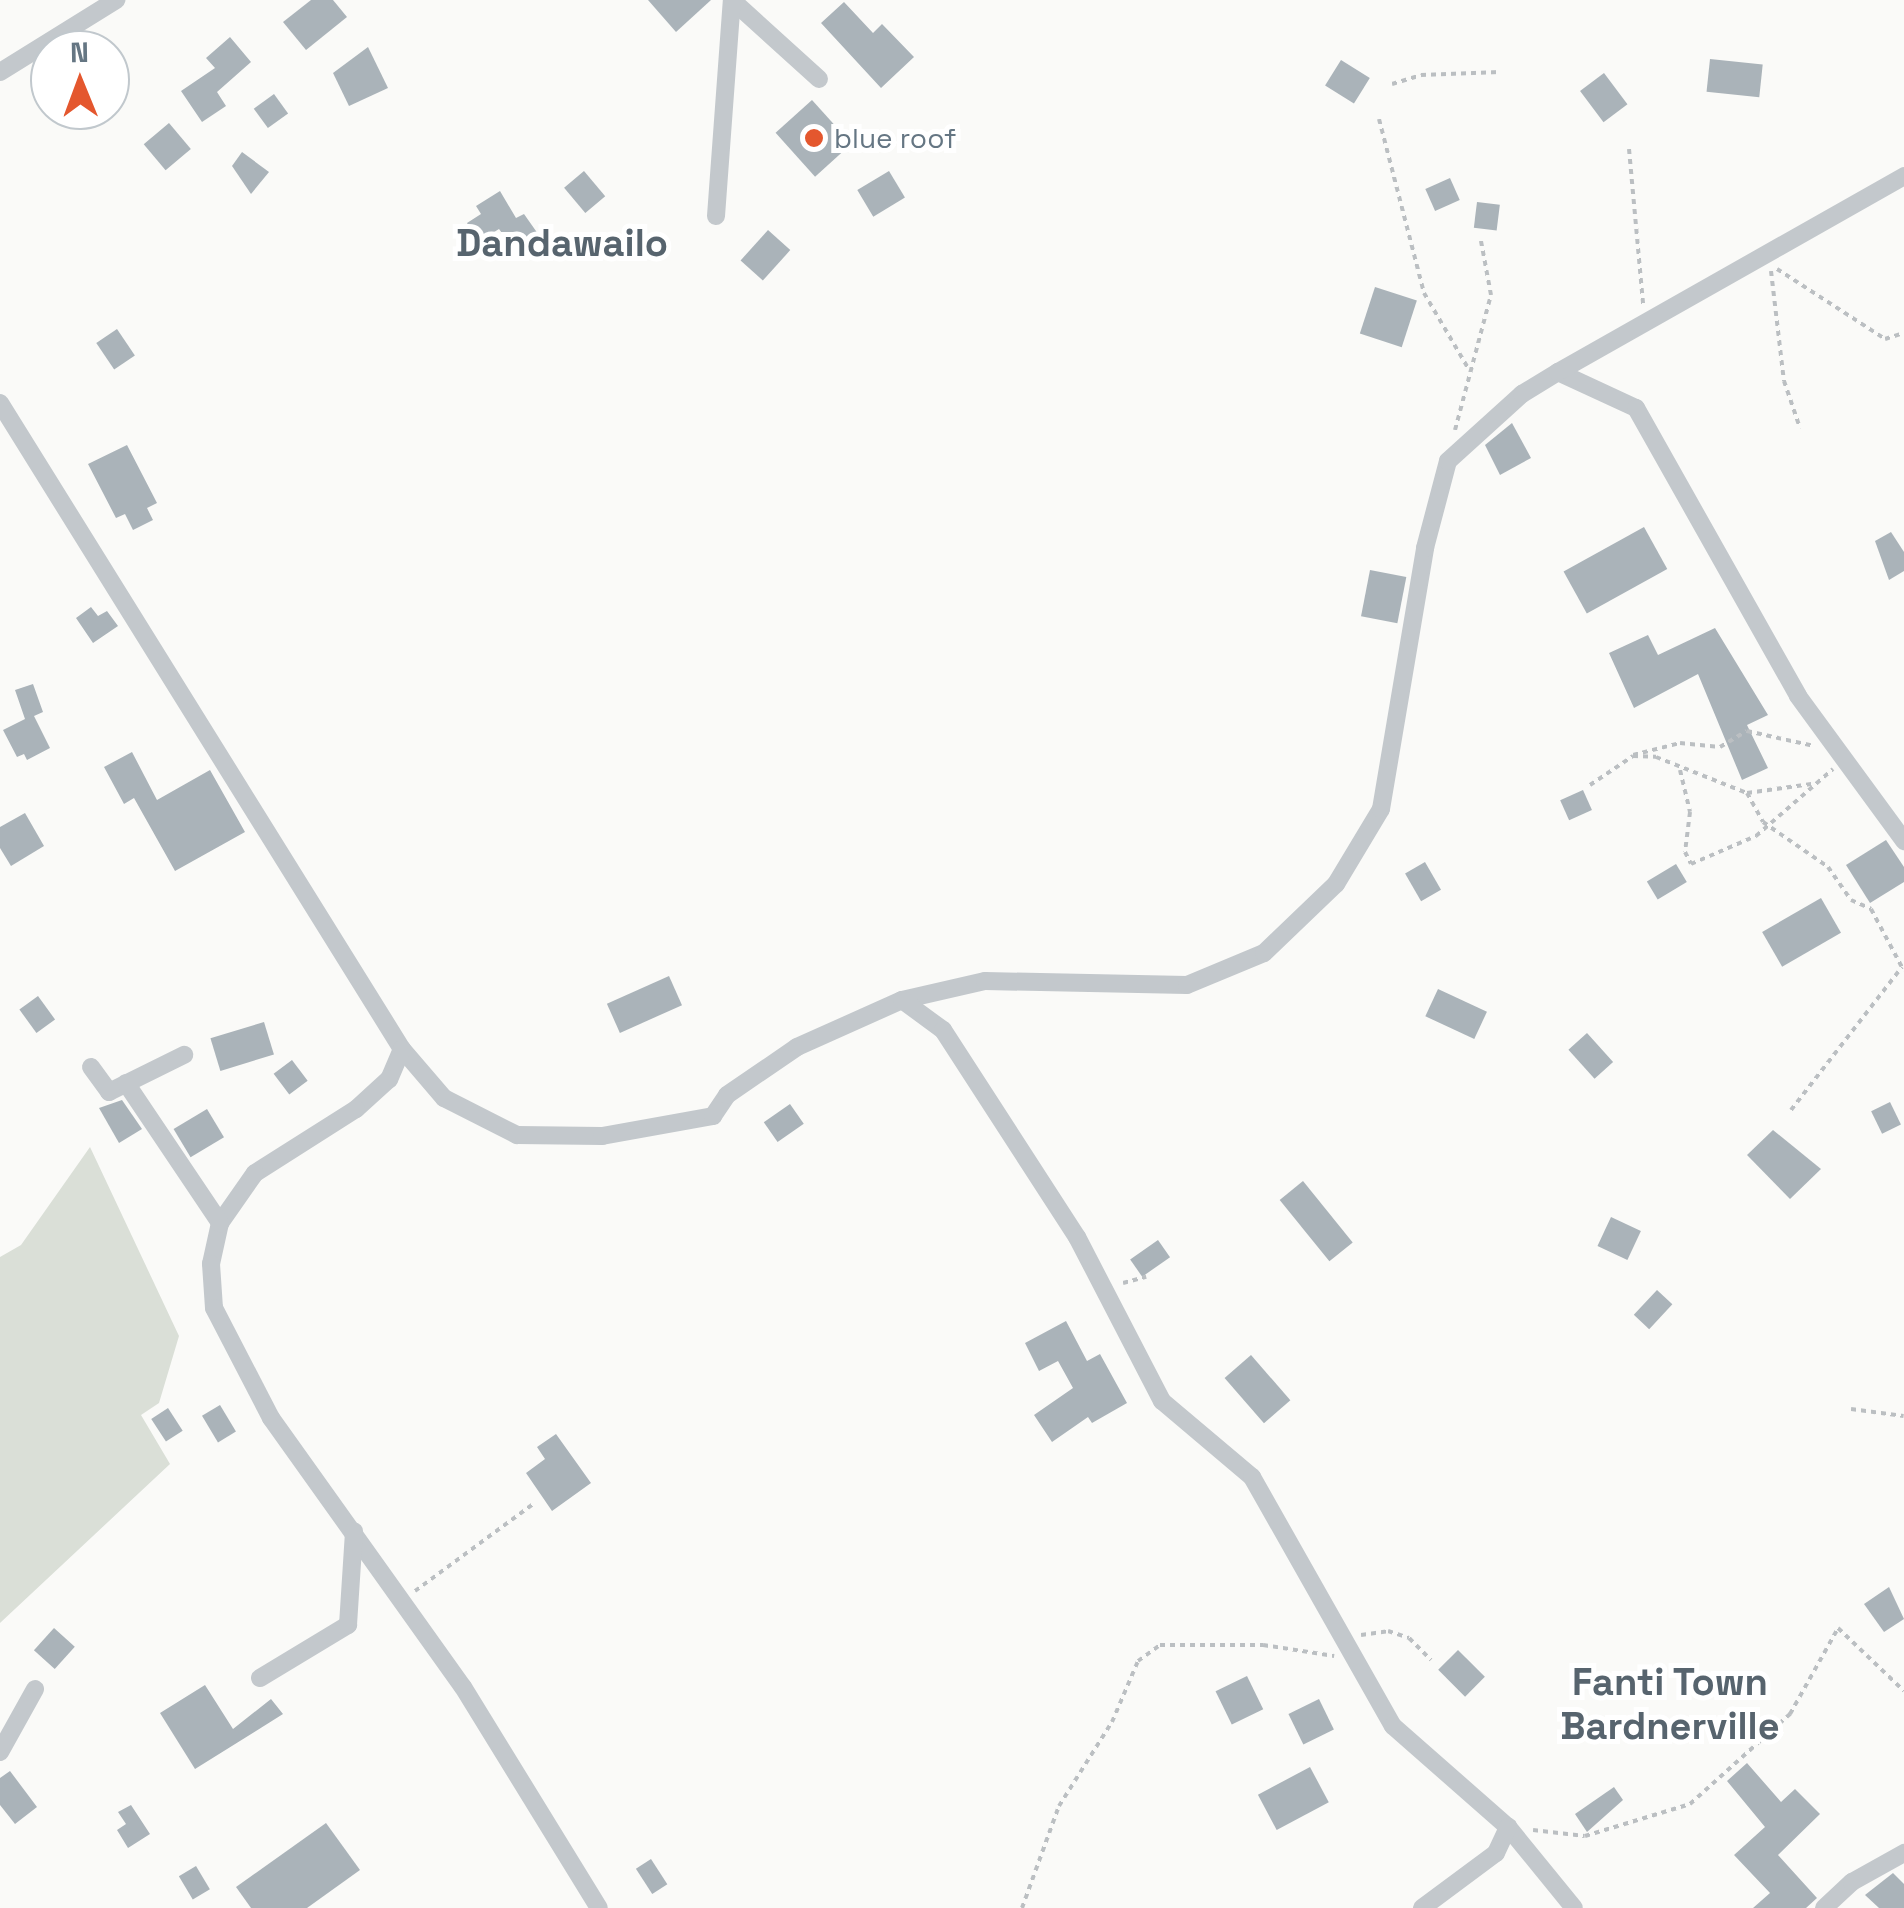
<!DOCTYPE html>
<html>
<head>
<meta charset="utf-8">
<style>
	body { margin:0 }
	#map { position:relative; width:1904px; height:1908px; overflow:hidden; background:#fafaf8; font-family:"Space Grotesk",sans-serif }
	div>[style] { position:absolute }
	[style*='--x'] { left:calc(var(--x)*1px); top:calc(var(--y)*1px); width:calc(var(--w)*1px); rotate:calc(var(--a)*1deg) }
	.green>* { inset:0; background:#dadfd7 }
	.building>* { inset:0; background:#aab3b9; transform-origin:0 0 }
	.path>* { height:4px; margin-top:-2px; transform-origin:0; background:repeating-linear-gradient(90deg,#bbbfc2 0 5px,transparent 0 10px) }
	.minor>* { height:18px; margin:-9px; padding:0 9px; transform-origin:9px; border-radius:9px; background:#c3c8cc }
	.dots>* { width:28px; height:28px; translate:-50% -50%; box-sizing:border-box; border:5px solid #fff; border-radius:50% }
	span { translate:-50% -50%; white-space:nowrap; text-align:center; line-height:1.15; -webkit-text-stroke:10px #fff; paint-order:stroke }
	.poi-label { font-size:28px; color:#657683 }
	.left { translate:0 -50%; text-align:left }
	.district-label { font-size:38px; color:#57646e; font-weight:700 }
	.north { position:absolute; left:30px; top:30px; width:100px; height:100px; box-sizing:border-box; background:#fff; border:2px solid #c1c8cd; border-radius:50%; rotate:359deg; font-size:28px; font-weight:700; line-height:40px; text-align:center; color:#657683 }
	.north::after { content:''; display:block; margin:auto; width:35px; height:45px; background:#e4572e; clip-path:polygon(50% 0,100% 100%,50% 72%,0 100%) }
</style>
</head>
<body>
<div id="map">
	<div class="green">
		<i style="clip-path:polygon(90px 1147px,179px 1336px,159px 1403px,141px 1415px,170px 1464px,0 1623px,0 1257px,21px 1245px)"></i>
	</div>
	<div class="building">
		<i style="clip-path:polygon(311px 0,333px 0,347px 17px,306px 50px,283px 22px)"></i>
		<i style="clip-path:polygon(648px 0,711px 0,676px 32px)"></i>
		<i style="clip-path:polygon(844px 2px,873px 33px,882px 24px,914px 57px,881px 88px,821px 23px)"></i>
		<i style="clip-path:polygon(230px 37px,251px 62px,217px 92px,226px 106px,202px 122px,181px 91px,215px 68px,206px 58px)"></i>
		<i style="clip-path:polygon(368px 47px,388px 88px,349px 106px,333px 73px)"></i>
		<i style="left:1710px;top:59px;width:53px;height:33px;rotate:6deg"></i>
		<i style="left:1341px;top:60px;width:34px;height:30px;rotate:32deg"></i>
		<i style="left:1604px;top:73px;width:39px;height:30px;rotate:53deg"></i>
		<i style="left:274px;top:94px;width:24px;height:25px;rotate:54deg"></i>
		<i style="left:812px;top:100px;width:59px;height:49px;rotate:48deg"></i>
		<i style="left:169px;top:123px;width:34px;height:33px;rotate:50deg"></i>
		<i style="clip-path:polygon(242px 152px,269px 172px,251px 194px,232px 166px)"></i>
		<i style="left:584px;top:171px;width:33px;height:26px;rotate:50deg"></i>
		<i style="left:889px;top:171px;width:31px;height:37px;rotate:59deg"></i>
		<i style="left:1450px;top:178px;width:24px;height:27px;rotate:66deg"></i>
		<i style="clip-path:polygon(500px 191px,516px 218px,524px 214px,543px 241px,520px 258px,499px 229px,478px 242px,467px 223px,481px 214px,476px 206px)"></i>
		<i style="left:1477px;top:202px;width:23px;height:26px;rotate:7deg"></i>
		<i style="left:768px;top:230px;width:30px;height:41px;rotate:42deg"></i>
		<i style="left:1375px;top:287px;width:44px;height:49px;rotate:18deg"></i>
		<i style="left:117px;top:329px;width:32px;height:25px;rotate:56deg"></i>
		<i style="clip-path:polygon(1512px 423px,1531px 458px,1500px 475px,1485px 445px)"></i>
		<i style="clip-path:polygon(127px 445px,157px 503px,147px 508px,153px 520px,133px 530px,125px 514px,116px 518px,88px 464px)"></i>
		<i style="left:1644px;top:527px;width:48px;height:92px;rotate:61deg"></i>
		<i style="clip-path:polygon(1891px 532px,1904px 552px,1904px 571px,1889px 580px,1875px 541px)"></i>
		<i style="left:1370px;top:570px;width:37px;height:47px;rotate:11deg"></i>
		<i style="clip-path:polygon(91px 607px,98px 616px,107px 611px,118px 626px,93px 643px,76px 618px)"></i>
		<i style="clip-path:polygon(1715px 628px,1768px 715px,1747px 725px,1768px 768px,1742px 780px,1698px 674px,1634px 708px,1609px 653px,1648px 635px,1658px 655px)"></i>
		<i style="clip-path:polygon(33px 684px,43px 712px,34px 716px,50px 748px,27px 760px,24px 754px,17px 757px,3px 730px,25px 719px,15px 690px)"></i>
		<i style="clip-path:polygon(132px 752px,157px 800px,210px 770px,245px 832px,175px 871px,134px 798px,124px 804px,104px 767px)"></i>
		<i style="left:1583px;top:790px;width:22px;height:25px;rotate:66deg"></i>
		<i style="clip-path:polygon(25px 813px,44px 846px,11px 866px,0 848px,0 827px)"></i>
		<i style="clip-path:polygon(1886px 840px,1904px 867px,1904px 882px,1870px 903px,1846px 865px)"></i>
		<i style="left:1425px;top:862px;width:32px;height:23px;rotate:60deg"></i>
		<i style="left:1676px;top:864px;width:21px;height:34px;rotate:59deg"></i>
		<i style="left:1821px;top:898px;width:40px;height:68px;rotate:60deg"></i>
		<i style="left:669px;top:976px;width:32px;height:68px;rotate:66deg"></i>
		<i style="left:1438px;top:989px;width:54px;height:30px;rotate:25deg"></i>
		<i style="left:38px;top:996px;width:29px;height:23px;rotate:54deg"></i>
		<i style="left:264px;top:1022px;width:34px;height:56px;rotate:73deg"></i>
		<i style="left:1587px;top:1033px;width:39px;height:25px;rotate:48deg"></i>
		<i style="left:292px;top:1060px;width:26px;height:23px;rotate:53deg"></i>
		<i style="clip-path:polygon(122px 1100px,142px 1129px,119px 1143px,99px 1108px)"></i>
		<i style="left:1890px;top:1102px;width:25px;height:21px;rotate:64deg"></i>
		<i style="left:790px;top:1104px;width:24px;height:32px;rotate:55deg"></i>
		<i style="left:207px;top:1109px;width:33px;height:39px;rotate:59deg"></i>
		<i style="clip-path:polygon(1773px 1130px,1821px 1169px,1790px 1199px,1747px 1155px)"></i>
		<i style="left:1303px;top:1181px;width:79px;height:30px;rotate:51deg"></i>
		<i style="left:1611px;top:1217px;width:33px;height:32px;rotate:25deg"></i>
		<i style="left:1158px;top:1240px;width:21px;height:34px;rotate:55deg"></i>
		<i style="left:1657px;top:1290px;width:21px;height:34px;rotate:43deg"></i>
		<i style="clip-path:polygon(1066px 1321px,1087px 1361px,1100px 1354px,1127px 1403px,1092px 1423px,1088px 1417px,1052px 1442px,1034px 1415px,1073px 1388px,1058px 1361px,1039px 1371px,1025px 1343px)"></i>
		<i style="left:1251px;top:1355px;width:60px;height:35px;rotate:49deg"></i>
		<i style="left:220px;top:1405px;width:31px;height:21px;rotate:59deg"></i>
		<i style="left:168px;top:1408px;width:27px;height:20px;rotate:57deg"></i>
		<i style="clip-path:polygon(556px 1434px,591px 1483px,552px 1511px,526px 1473px,545px 1459px,537px 1447px)"></i>
		<i style="clip-path:polygon(1889px 1587px,1904px 1619px,1884px 1632px,1864px 1604px)"></i>
		<i style="left:54px;top:1628px;width:28px;height:30px;rotate:42deg"></i>
		<i style="left:1458px;top:1650px;width:38px;height:28px;rotate:45deg"></i>
		<i style="left:1247px;top:1676px;width:37px;height:35px;rotate:64deg"></i>
		<i style="clip-path:polygon(205px 1685px,233px 1729px,271px 1699px,283px 1714px,195px 1769px,160px 1713px)"></i>
		<i style="left:1319px;top:1699px;width:34px;height:34px;rotate:64deg"></i>
		<i style="clip-path:polygon(1747px 1763px,1781px 1802px,1795px 1789px,1820px 1814px,1778px 1855px,1817px 1898px,1806px 1908px,1753px 1908px,1770px 1893px,1734px 1855px,1765px 1827px,1727px 1781px)"></i>
		<i style="left:1310px;top:1767px;width:40px;height:59px;rotate:62deg"></i>
		<i style="clip-path:polygon(10px 1771px,37px 1807px,15px 1824px,0 1805px,0 1778px)"></i>
		<i style="clip-path:polygon(1614px 1787px,1623px 1800px,1587px 1832px,1575px 1814px)"></i>
		<i style="clip-path:polygon(131px 1805px,150px 1834px,128px 1848px,117px 1830px,126px 1824px,118px 1812px)"></i>
		<i style="clip-path:polygon(326px 1823px,360px 1870px,307px 1908px,251px 1908px,236px 1887px)"></i>
		<i style="left:651px;top:1859px;width:30px;height:18px;rotate:57deg"></i>
		<i style="left:196px;top:1866px;width:27px;height:20px;rotate:59deg"></i>
		<i style="clip-path:polygon(1893px 1873px,1904px 1884px,1904px 1908px,1879px 1908px,1865px 1895px)"></i>
	</div>
	<div class="path">
		<i style="--x:1392;--y:84;--w:30;--a:-17"></i>
		<i style="--x:1421;--y:75;--w:79;--a:-2.2"></i>
		<i style="--x:1379;--y:119;--w:180;--a:75.5"></i>
		<i style="--x:1424;--y:293;--w:87;--a:59.6"></i>
		<i style="--x:1629;--y:149;--w:156;--a:84.8"></i>
		<i style="--x:1777;--y:269;--w:129;--a:32.9"></i>
		<i style="--x:1885;--y:339;--w:20;--a:-18"></i>
		<i style="--x:1771;--y:271;--w:111;--a:83.3"></i>
		<i style="--x:1784;--y:381;--w:50;--a:71.2"></i>
		<i style="--x:1455;--y:430;--w:140;--a:-75.1"></i>
		<i style="--x:1491;--y:295;--w:55;--a:-100.5"></i>
		<i style="--x:1633;--y:755;--w:49;--a:-14.3"></i>
		<i style="--x:1680;--y:743;--w:40;--a:5.7"></i>
		<i style="--x:1720;--y:747;--w:31;--a:-31"></i>
		<i style="--x:1747;--y:731;--w:69;--a:12.6"></i>
		<i style="--x:1680;--y:770;--w:43;--a:76.6"></i>
		<i style="--x:1690;--y:812;--w:40;--a:97.1"></i>
		<i style="--x:1685;--y:852;--w:13;--a:63"></i>
		<i style="--x:1691;--y:864;--w:71;--a:-23.3"></i>
		<i style="--x:1756;--y:836;--w:102;--a:-41"></i>
		<i style="--x:1590;--y:785;--w:52;--a:-34"></i>
		<i style="--x:1633;--y:756;--w:23;--a:2"></i>
		<i style="--x:1656;--y:757;--w:98;--a:21.6"></i>
		<i style="--x:1747;--y:793;--w:65;--a:-8"></i>
		<i style="--x:1747;--y:793;--w:33;--a:61"></i>
		<i style="--x:1763;--y:822;--w:79;--a:34.7"></i>
		<i style="--x:1828;--y:867;--w:40;--a:55.1"></i>
		<i style="--x:1851;--y:900;--w:22;--a:24"></i>
		<i style="--x:1871;--y:909;--w:70;--a:62"></i>
		<i style="--x:1791;--y:1110;--w:181;--a:-52.2"></i>
		<i style="--x:1123;--y:1283;--w:24;--a:-15"></i>
		<i style="--x:1851;--y:1409;--w:53;--a:7.5"></i>
		<i style="--x:415;--y:1591;--w:147;--a:-36.4"></i>
		<i style="--x:1361;--y:1635;--w:27;--a:-8"></i>
		<i style="--x:1388;--y:1631;--w:22;--a:18"></i>
		<i style="--x:1409;--y:1638;--w:31;--a:45"></i>
		<i style="--x:1533;--y:1830;--w:52;--a:6.6"></i>
		<i style="--x:1585;--y:1836;--w:110;--a:-16.9"></i>
		<i style="--x:1690;--y:1804;--w:135;--a:-42"></i>
		<i style="--x:1790;--y:1714;--w:98;--a:-60.8"></i>
		<i style="--x:1838;--y:1628;--w:91;--a:43.7"></i>
		<i style="--x:1022;--y:1908;--w:109;--a:-70.1"></i>
		<i style="--x:1059;--y:1806;--w:99;--a:-57.8"></i>
		<i style="--x:1112;--y:1722;--w:66;--a:-66.9"></i>
		<i style="--x:1138;--y:1661;--w:27;--a:-36"></i>
		<i style="--x:1160;--y:1645;--w:103;--a:0"></i>
		<i style="--x:1263;--y:1645;--w:72;--a:8.8"></i>
	</div>
	<div class="minor">
		<i style="--x:733;--y:1;--w:116;--a:42.2"></i>
		<i style="--x:0;--y:72;--w:137;--a:-31.8"></i>
		<i style="--x:716;--y:216;--w:217;--a:-85.8"></i>
		<i style="--x:1558;--y:372;--w:86;--a:24.8"></i>
		<i style="--x:1636;--y:408;--w:330;--a:60.6"></i>
		<i style="--x:1798;--y:696;--w:180;--a:53.8"></i>
		<i style="--x:0;--y:403;--w:761;--a:58.11"></i>
		<i style="--x:402;--y:1049;--w:65;--a:49.4"></i>
		<i style="--x:444;--y:1098;--w:82;--a:26.9"></i>
		<i style="--x:517;--y:1135;--w:85;--a:0.7"></i>
		<i style="--x:602;--y:1136;--w:113;--a:-10.2"></i>
		<i style="--x:713;--y:1116;--w:25;--a:-56"></i>
		<i style="--x:727;--y:1095;--w:85;--a:-34.4"></i>
		<i style="--x:797;--y:1047;--w:115;--a:-24.1"></i>
		<i style="--x:902;--y:1000;--w:85;--a:-12.9"></i>
		<i style="--x:985;--y:981;--w:202;--a:1.1"></i>
		<i style="--x:1187;--y:985;--w:83;--a:-22.6"></i>
		<i style="--x:1264;--y:953;--w:100;--a:-43.8"></i>
		<i style="--x:1336;--y:884;--w:87;--a:-59"></i>
		<i style="--x:1381;--y:809;--w:265;--a:-80.4"></i>
		<i style="--x:1425;--y:548;--w:90;--a:-75.2"></i>
		<i style="--x:1448;--y:461;--w:100;--a:-42.2"></i>
		<i style="--x:1522;--y:394;--w:42;--a:-31.4"></i>
		<i style="--x:1558;--y:372;--w:398;--a:-29.5"></i>
		<i style="--x:902;--y:1000;--w:51;--a:36.2"></i>
		<i style="--x:943;--y:1030;--w:247;--a:57.1"></i>
		<i style="--x:1077;--y:1237;--w:185;--a:62.6"></i>
		<i style="--x:1162;--y:1401;--w:118;--a:40.2"></i>
		<i style="--x:1252;--y:1477;--w:286;--a:60.5"></i>
		<i style="--x:1393;--y:1726;--w:153;--a:41.3"></i>
		<i style="--x:1508;--y:1827;--w:104;--a:50.8"></i>
		<i style="--x:402;--y:1049;--w:33;--a:113"></i>
		<i style="--x:389;--y:1079;--w:45;--a:137.7"></i>
		<i style="--x:356;--y:1109;--w:120;--a:147.6"></i>
		<i style="--x:255;--y:1173;--w:61;--a:125"></i>
		<i style="--x:220;--y:1223;--w:42;--a:102.4"></i>
		<i style="--x:211;--y:1264;--w:44;--a:86.1"></i>
		<i style="--x:214;--y:1308;--w:124;--a:62.6"></i>
		<i style="--x:271;--y:1418;--w:330;--a:54.5"></i>
		<i style="--x:463;--y:1687;--w:259;--a:58.4"></i>
		<i style="--x:91;--y:1067;--w:31;--a:54"></i>
		<i style="--x:109;--y:1092;--w:84;--a:-26.3"></i>
		<i style="--x:126;--y:1083;--w:169;--a:56.1"></i>
		<i style="--x:260;--y:1678;--w:103;--a:-31.1"></i>
		<i style="--x:348;--y:1625;--w:94;--a:-86.3"></i>
		<i style="--x:0;--y:1752;--w:72;--a:-60.9"></i>
		<i style="--x:1422;--y:1908;--w:92;--a:-36.6"></i>
		<i style="--x:1496;--y:1853;--w:29;--a:-65"></i>
		<i style="--x:1824;--y:1908;--w:38;--a:-43"></i>
		<i style="--x:1852;--y:1882;--w:60;--a:-29.1"></i>
	</div>
	<div class="dots">
		<i style="left:814px;top:138px;background:#e4572e"></i>
	</div>
	<div class="poi-label">
		<span class="left" style="left:834px;top:138px">blue roof</span>
	</div>
	<div class="district-label">
		<span style="left:562px;top:244px">Dandawailo</span>
		<span style="left:1670px;top:1705px">Fanti Town<br>Bardnerville</span>
	</div>
	<div class="north">N</div>
</div>
</body>
</html>
